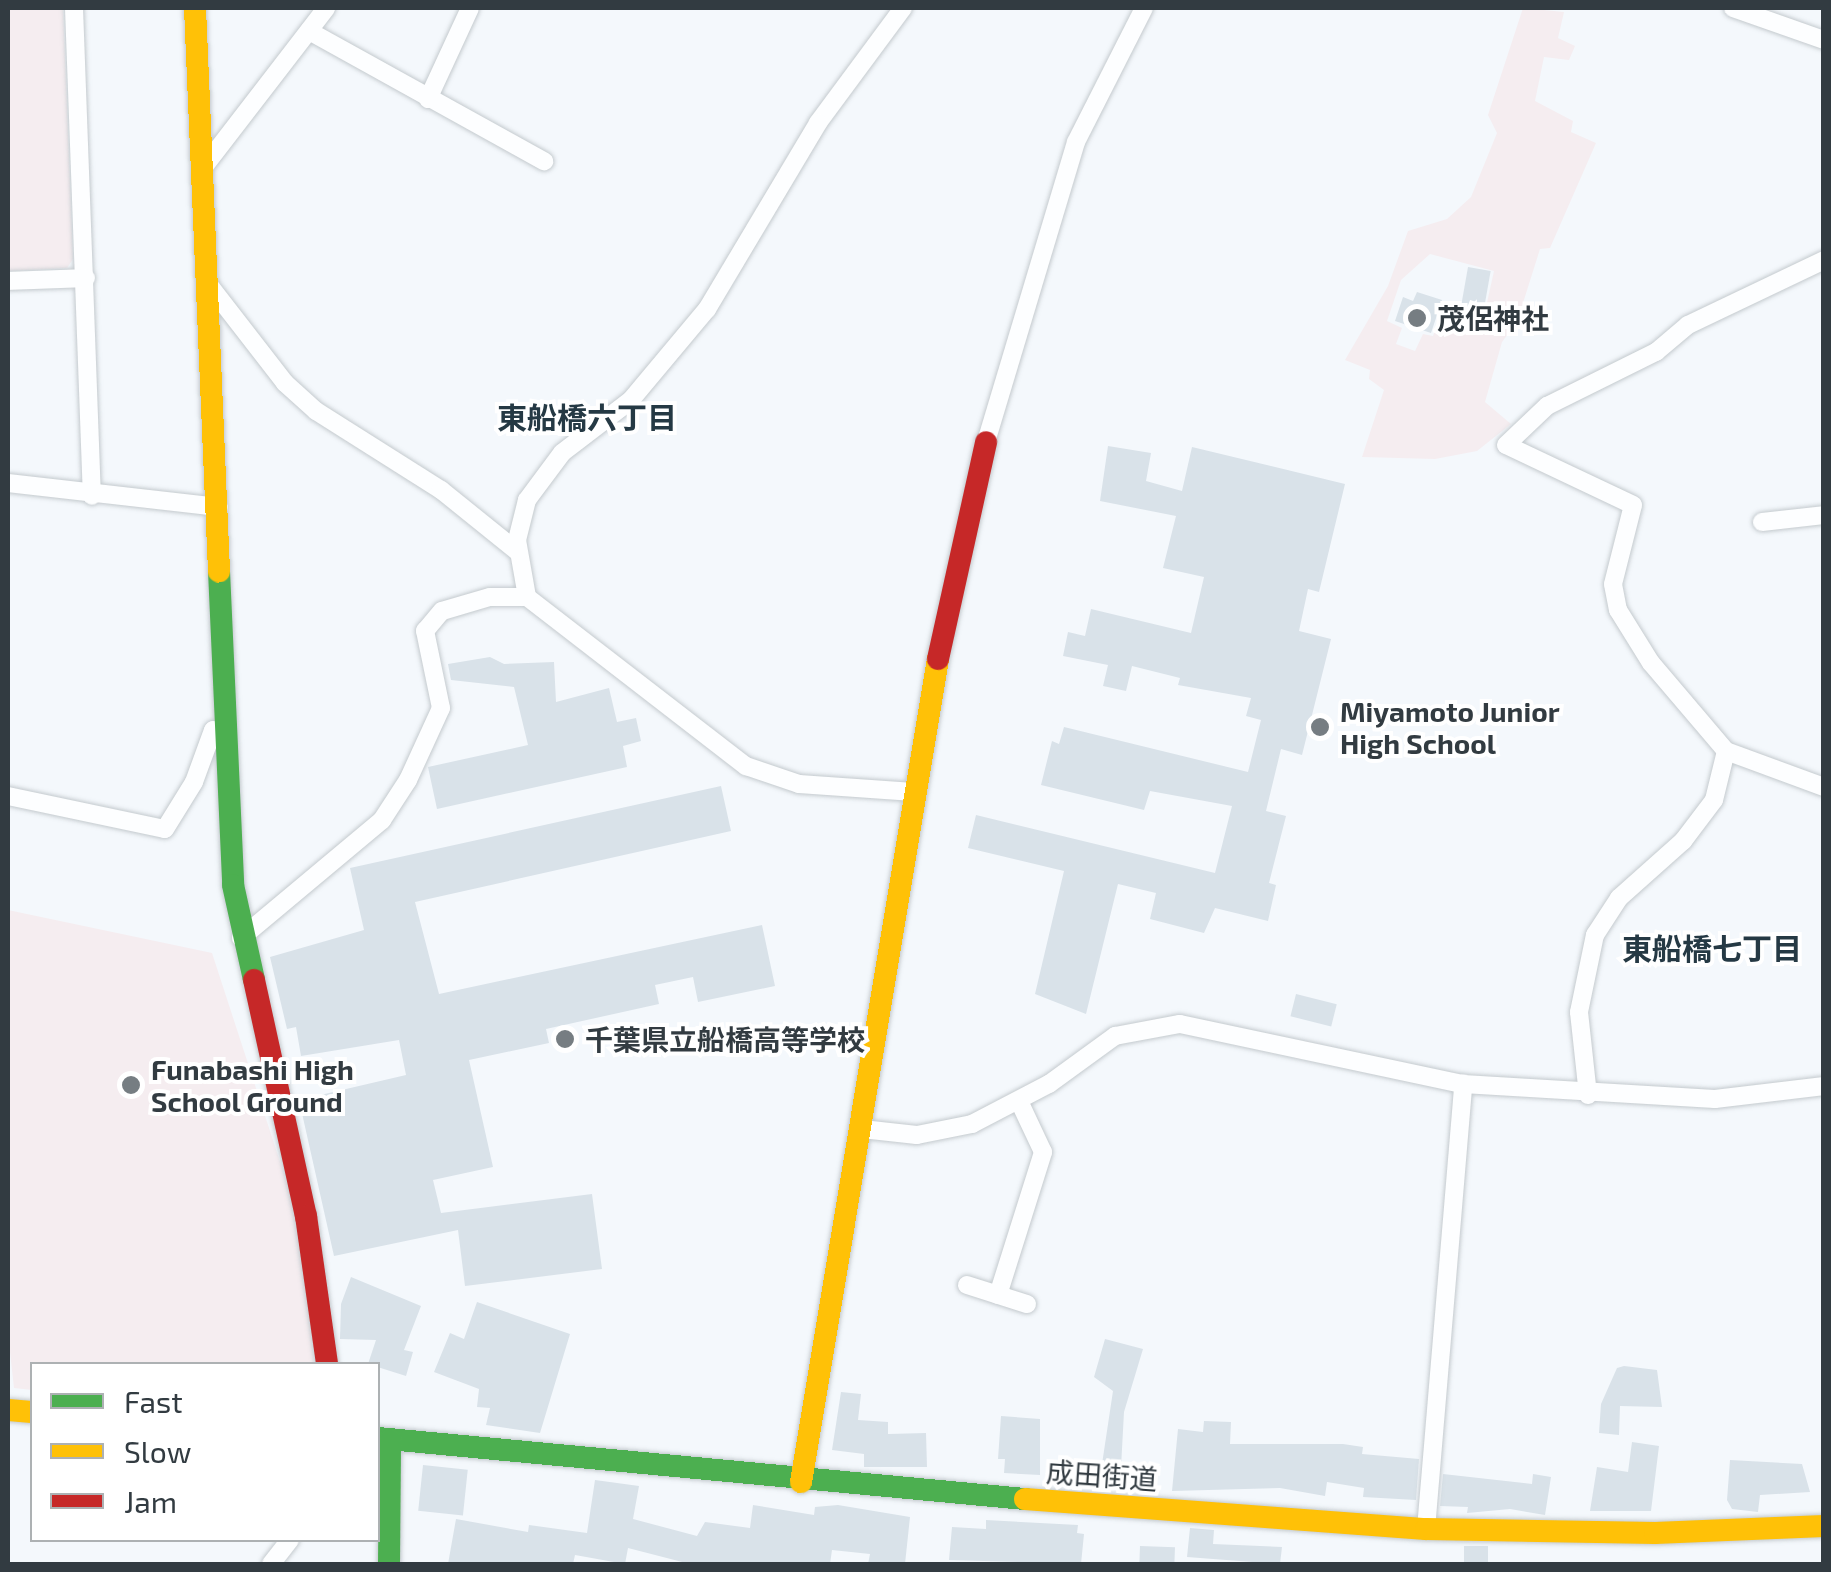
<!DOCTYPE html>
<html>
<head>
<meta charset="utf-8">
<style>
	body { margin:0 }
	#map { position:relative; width:1831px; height:1572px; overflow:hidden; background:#f4f8fc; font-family:"Exo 2","Noto Sans JP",sans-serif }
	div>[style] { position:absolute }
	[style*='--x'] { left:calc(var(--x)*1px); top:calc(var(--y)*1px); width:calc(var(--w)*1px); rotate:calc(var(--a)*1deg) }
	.green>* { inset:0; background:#f5edf0 }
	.building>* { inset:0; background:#d9e2e9; transform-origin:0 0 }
	.roads { filter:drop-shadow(0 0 2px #c4cace) drop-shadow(0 0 2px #c4cace) }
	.street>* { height:18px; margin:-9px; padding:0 9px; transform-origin:9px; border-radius:9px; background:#fdfeff }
	.fast>* { height:22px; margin:-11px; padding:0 11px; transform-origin:11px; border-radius:11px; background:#4caf50 }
	.slow>* { height:22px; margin:-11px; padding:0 11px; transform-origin:11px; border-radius:11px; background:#ffc107 }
	.jam>* { height:22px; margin:-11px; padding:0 11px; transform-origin:11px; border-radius:11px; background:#c62828 }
	.dots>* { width:28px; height:28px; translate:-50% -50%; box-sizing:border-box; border:5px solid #fff; border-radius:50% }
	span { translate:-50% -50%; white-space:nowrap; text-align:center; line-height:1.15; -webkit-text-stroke:8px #fff; paint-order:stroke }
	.poi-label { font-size:28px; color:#323b41; font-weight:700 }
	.left { translate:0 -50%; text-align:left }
	.street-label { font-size:28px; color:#323b41 }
	.neighbourhood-label { font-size:30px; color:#253944; font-weight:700 }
	.frame { position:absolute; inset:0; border:10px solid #323b41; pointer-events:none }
	.legend { position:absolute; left:30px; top:1362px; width:350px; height:180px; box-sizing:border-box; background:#fff; border:2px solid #adb1b3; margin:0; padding:12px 18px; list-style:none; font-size:30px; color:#323b41 }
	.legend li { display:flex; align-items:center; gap:20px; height:50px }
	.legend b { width:50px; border:2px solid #adb1b3 }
</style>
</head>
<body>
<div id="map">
	<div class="green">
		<i style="clip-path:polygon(8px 8px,63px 8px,73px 259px,67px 268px,8px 271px)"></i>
		<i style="clip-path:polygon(evenodd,1523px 8px,1564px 12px,1558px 38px,1575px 46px,1569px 60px,1544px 57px,1535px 101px,1573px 121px,1571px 132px,1596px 143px,1550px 248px,1540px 249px,1517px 322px,1502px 342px,1485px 402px,1511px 424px,1477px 451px,1435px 459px,1362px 457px,1384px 390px,1369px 379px,1370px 370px,1345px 360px,1388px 286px,1408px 231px,1447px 219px,1471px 197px,1497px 133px,1488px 115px,1523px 8px,1430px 254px,1494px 271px,1484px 316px,1436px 327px,1433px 336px,1423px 334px,1415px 351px,1396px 344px,1402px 328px,1387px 321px,1401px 280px,1430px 254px)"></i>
		<i style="clip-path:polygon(8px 910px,212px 953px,298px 1217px,314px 1364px,32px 1364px,32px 1390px,14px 1388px,8px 1334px)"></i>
	</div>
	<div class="building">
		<i style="left:1468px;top:267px;width:23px;height:43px;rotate:10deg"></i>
		<i style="clip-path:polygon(1417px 292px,1442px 300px,1431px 333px,1395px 321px,1403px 297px,1413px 301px)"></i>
		<i style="clip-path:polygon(1108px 446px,1151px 453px,1146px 481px,1182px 491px,1192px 447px,1345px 484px,1319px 592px,1308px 589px,1299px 631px,1331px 639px,1302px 755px,1281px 749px,1266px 811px,1286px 816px,1269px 883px,1276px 885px,1268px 921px,1215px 908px,1204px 933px,1150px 919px,1156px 893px,1118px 884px,1086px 1014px,1035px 994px,1064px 871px,968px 848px,976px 815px,1215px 873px,1232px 806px,1150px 791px,1144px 810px,1041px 785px,1052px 741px,1059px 744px,1064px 727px,1248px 772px,1261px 720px,1246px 716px,1251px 698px,1178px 685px,1180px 678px,1132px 666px,1126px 691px,1103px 686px,1108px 665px,1063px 656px,1068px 632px,1085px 636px,1091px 609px,1191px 633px,1204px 577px,1163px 568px,1176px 516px,1100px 501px)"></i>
		<i style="clip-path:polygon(490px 657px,504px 664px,554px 662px,556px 702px,609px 688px,617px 722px,636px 718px,641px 741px,623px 746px,627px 767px,437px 809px,428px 767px,528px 745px,514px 687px,451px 680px,448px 664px)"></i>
		<i style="clip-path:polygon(721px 786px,731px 831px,415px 902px,439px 994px,762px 925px,775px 986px,698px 1002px,693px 977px,655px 985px,659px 1004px,546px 1029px,549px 1043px,469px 1060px,493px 1167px,433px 1180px,441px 1213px,592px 1194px,602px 1269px,465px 1286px,458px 1230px,334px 1256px,299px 1100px,406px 1075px,399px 1040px,301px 1056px,296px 1027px,287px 1029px,270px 957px,364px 930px,350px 868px)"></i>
		<i style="left:1296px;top:994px;width:42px;height:23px;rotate:14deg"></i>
		<i style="clip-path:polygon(351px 1277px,421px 1306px,404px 1350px,413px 1352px,406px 1376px,368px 1364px,376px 1340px,340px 1339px,341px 1304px)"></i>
		<i style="clip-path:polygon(477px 1302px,570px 1334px,540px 1433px,486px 1425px,490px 1408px,477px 1407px,479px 1389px,434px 1372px,450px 1333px,464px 1339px)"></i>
		<i style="clip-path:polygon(1105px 1339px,1143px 1349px,1124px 1412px,1120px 1486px,1099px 1484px,1113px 1391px,1094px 1377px)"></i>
		<i style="clip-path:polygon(1624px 1366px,1657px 1370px,1662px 1407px,1620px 1406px,1619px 1435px,1599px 1433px,1601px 1404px,1617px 1368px)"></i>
		<i style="clip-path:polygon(841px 1392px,861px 1394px,858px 1420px,888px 1422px,888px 1434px,926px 1433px,927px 1467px,864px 1467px,864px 1454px,832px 1450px)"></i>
		<i style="clip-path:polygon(1001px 1416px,1040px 1419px,1040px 1475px,1004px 1473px,1005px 1459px,998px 1459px)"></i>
		<i style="clip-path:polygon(1204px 1421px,1231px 1422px,1230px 1444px,1343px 1444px,1363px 1447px,1362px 1454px,1419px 1459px,1416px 1500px,1363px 1497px,1364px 1488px,1327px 1482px,1325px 1496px,1280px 1488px,1172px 1491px,1178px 1429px,1203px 1432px)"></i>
		<i style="clip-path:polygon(1632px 1442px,1659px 1446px,1651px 1511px,1590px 1511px,1597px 1467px,1628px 1472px)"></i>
		<i style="clip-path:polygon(1730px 1460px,1802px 1464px,1810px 1492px,1760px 1495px,1758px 1512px,1732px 1509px,1727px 1500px)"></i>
		<i style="left:423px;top:1465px;width:45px;height:46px;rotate:6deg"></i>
		<i style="clip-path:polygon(1443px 1474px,1532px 1484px,1533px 1474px,1551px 1477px,1545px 1515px,1510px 1509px,1467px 1513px,1468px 1507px,1440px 1506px)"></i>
		<i style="clip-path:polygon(595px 1480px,639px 1486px,633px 1519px,697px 1536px,705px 1522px,750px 1528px,753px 1505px,814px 1515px,815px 1507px,838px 1505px,910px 1517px,905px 1564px,868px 1564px,870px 1554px,832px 1550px,830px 1564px,690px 1564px,628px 1548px,625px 1564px,575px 1555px,573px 1564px,448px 1564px,456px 1519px,528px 1532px,529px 1525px,587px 1533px)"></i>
		<i style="clip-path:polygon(986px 1520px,1078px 1525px,1077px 1533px,1084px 1534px,1081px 1564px,949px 1560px,952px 1527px,986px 1529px)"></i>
		<i style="clip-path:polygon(1190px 1528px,1214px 1530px,1213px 1544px,1282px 1547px,1280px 1564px,1187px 1557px)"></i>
		<i style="left:1140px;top:1546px;width:35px;height:18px;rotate:2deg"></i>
		<i style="left:1464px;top:1546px;width:24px;height:18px"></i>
	</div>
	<div class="roads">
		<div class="street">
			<i style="--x:74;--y:8;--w:488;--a:87.9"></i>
			<i style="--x:903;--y:8;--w:143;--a:126.5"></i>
			<i style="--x:818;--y:123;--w:217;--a:120.8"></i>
			<i style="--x:707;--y:309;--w:119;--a:129.9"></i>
			<i style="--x:631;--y:400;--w:87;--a:142.5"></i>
			<i style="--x:562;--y:453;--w:59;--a:126.7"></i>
			<i style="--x:527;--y:500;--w:41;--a:104"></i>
			<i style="--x:517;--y:540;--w:58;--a:80"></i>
			<i style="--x:527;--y:597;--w:277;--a:37.7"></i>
			<i style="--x:746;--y:766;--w:56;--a:18.8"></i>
			<i style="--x:799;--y:784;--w:115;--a:4"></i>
			<i style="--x:1733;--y:8;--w:96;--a:19.4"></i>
			<i style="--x:309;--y:31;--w:269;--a:29"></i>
			<i style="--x:428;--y:99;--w:100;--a:-65.2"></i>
			<i style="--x:203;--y:168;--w:202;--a:-52.4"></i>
			<i style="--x:8;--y:281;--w:78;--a:-2.2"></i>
			<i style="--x:206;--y:281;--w:129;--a:52.2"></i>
			<i style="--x:285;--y:383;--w:42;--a:42.1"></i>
			<i style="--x:316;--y:411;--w:148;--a:32.3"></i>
			<i style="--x:441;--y:490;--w:99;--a:38.8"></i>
			<i style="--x:986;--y:442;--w:313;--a:-73.3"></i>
			<i style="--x:1076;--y:142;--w:150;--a:-63.1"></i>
			<i style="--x:8;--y:483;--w:212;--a:6.5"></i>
			<i style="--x:1762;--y:522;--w:62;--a:-6.4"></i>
			<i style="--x:1726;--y:751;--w:104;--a:20.2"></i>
			<i style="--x:8;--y:796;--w:160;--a:11.9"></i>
			<i style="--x:165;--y:829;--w:55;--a:-58.3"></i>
			<i style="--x:194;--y:782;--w:55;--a:-69.9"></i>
			<i style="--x:213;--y:730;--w:11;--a:10"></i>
			<i style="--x:241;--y:938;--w:184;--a:-39.9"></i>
			<i style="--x:382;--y:820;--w:48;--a:-57"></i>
			<i style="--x:408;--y:780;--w:79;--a:-65.4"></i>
			<i style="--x:441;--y:708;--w:79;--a:-101.7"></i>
			<i style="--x:425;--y:631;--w:26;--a:-50"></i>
			<i style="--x:442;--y:611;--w:50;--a:-16.3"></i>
			<i style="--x:490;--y:597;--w:37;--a:0"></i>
			<i style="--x:1588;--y:1095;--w:83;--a:-96.2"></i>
			<i style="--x:1579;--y:1012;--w:79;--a:-78.3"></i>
			<i style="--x:1595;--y:935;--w:44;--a:-57"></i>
			<i style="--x:1619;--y:898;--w:86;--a:-41.7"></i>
			<i style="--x:1683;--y:841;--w:51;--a:-52.9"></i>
			<i style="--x:1714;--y:800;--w:50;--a:-76.2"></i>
			<i style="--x:1726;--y:751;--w:116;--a:-130.4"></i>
			<i style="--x:1651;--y:663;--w:62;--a:-121.9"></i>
			<i style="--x:1618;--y:610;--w:26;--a:-101"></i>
			<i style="--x:1613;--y:584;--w:81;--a:-75.8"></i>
			<i style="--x:1633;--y:505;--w:140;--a:-154.7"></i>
			<i style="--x:1506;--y:445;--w:57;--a:-43.6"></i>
			<i style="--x:1547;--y:406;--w:122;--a:-26.4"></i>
			<i style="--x:1656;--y:352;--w:42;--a:-40.2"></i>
			<i style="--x:1688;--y:325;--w:151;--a:-25.5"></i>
			<i style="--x:862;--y:1129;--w:55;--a:6.2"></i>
			<i style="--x:917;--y:1135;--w:56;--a:-11.3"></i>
			<i style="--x:972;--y:1124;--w:87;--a:-27.5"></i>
			<i style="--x:1049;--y:1084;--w:82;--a:-36"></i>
			<i style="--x:1115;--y:1036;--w:66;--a:-10.5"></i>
			<i style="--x:1180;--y:1024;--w:289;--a:12"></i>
			<i style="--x:1463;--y:1084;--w:252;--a:3.4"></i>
			<i style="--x:1715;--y:1099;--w:110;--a:-6.8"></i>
			<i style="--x:967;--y:1285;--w:63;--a:17.6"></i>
			<i style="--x:998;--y:1295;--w:150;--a:-72.5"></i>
			<i style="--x:1043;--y:1152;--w:56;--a:-115.2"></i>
			<i style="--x:1426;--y:1529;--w:447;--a:-85.2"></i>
			<i style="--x:271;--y:1564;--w:31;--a:-52"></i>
		</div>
		<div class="fast">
			<i style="--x:219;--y:571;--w:314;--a:87.4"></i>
			<i style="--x:233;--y:885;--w:97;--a:77.5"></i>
			<i style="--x:378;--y:1438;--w:650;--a:5.39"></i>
			<i style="--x:389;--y:1564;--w:124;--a:-89.5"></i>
		</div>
		<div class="slow">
			<i style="--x:195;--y:8;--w:564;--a:87.56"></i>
			<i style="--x:8;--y:1410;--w:24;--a:5"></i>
			<i style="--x:801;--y:1482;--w:834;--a:-80.55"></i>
			<i style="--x:1025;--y:1499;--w:402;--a:4.3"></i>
			<i style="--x:1426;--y:1529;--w:229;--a:1"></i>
			<i style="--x:1655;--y:1533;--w:169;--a:-2.4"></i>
		</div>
		<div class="jam">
			<i style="--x:938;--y:659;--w:222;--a:-77.5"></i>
			<i style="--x:254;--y:980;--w:242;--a:77.6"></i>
			<i style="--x:306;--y:1216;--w:149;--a:81.9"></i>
		</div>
	</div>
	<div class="dots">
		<i style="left:1417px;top:318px;background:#767d82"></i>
		<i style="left:1320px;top:727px;background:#767d82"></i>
		<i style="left:565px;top:1039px;background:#767d82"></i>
		<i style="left:131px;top:1085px;background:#767d82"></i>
	</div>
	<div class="poi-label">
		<span class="left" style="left:1437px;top:318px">茂侶神社</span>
		<span class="left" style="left:1340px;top:727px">Miyamoto Junior<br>High School</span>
		<span class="left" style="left:585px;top:1039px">千葉県立船橋高等学校</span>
		<span class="left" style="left:151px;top:1085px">Funabashi High<br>School Ground</span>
	</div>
	<div class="street-label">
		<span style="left:1102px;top:1475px;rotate:4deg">成田街道</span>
	</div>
	<div class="neighbourhood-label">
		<span style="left:587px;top:417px">東船橋六丁目</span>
		<span style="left:1712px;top:948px">東船橋七丁目</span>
	</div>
	<div class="frame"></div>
	<ul class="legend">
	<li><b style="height:12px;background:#4caf50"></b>Fast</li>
	<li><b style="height:12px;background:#ffc107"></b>Slow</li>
	<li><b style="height:12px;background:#c62828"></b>Jam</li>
	</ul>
</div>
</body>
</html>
